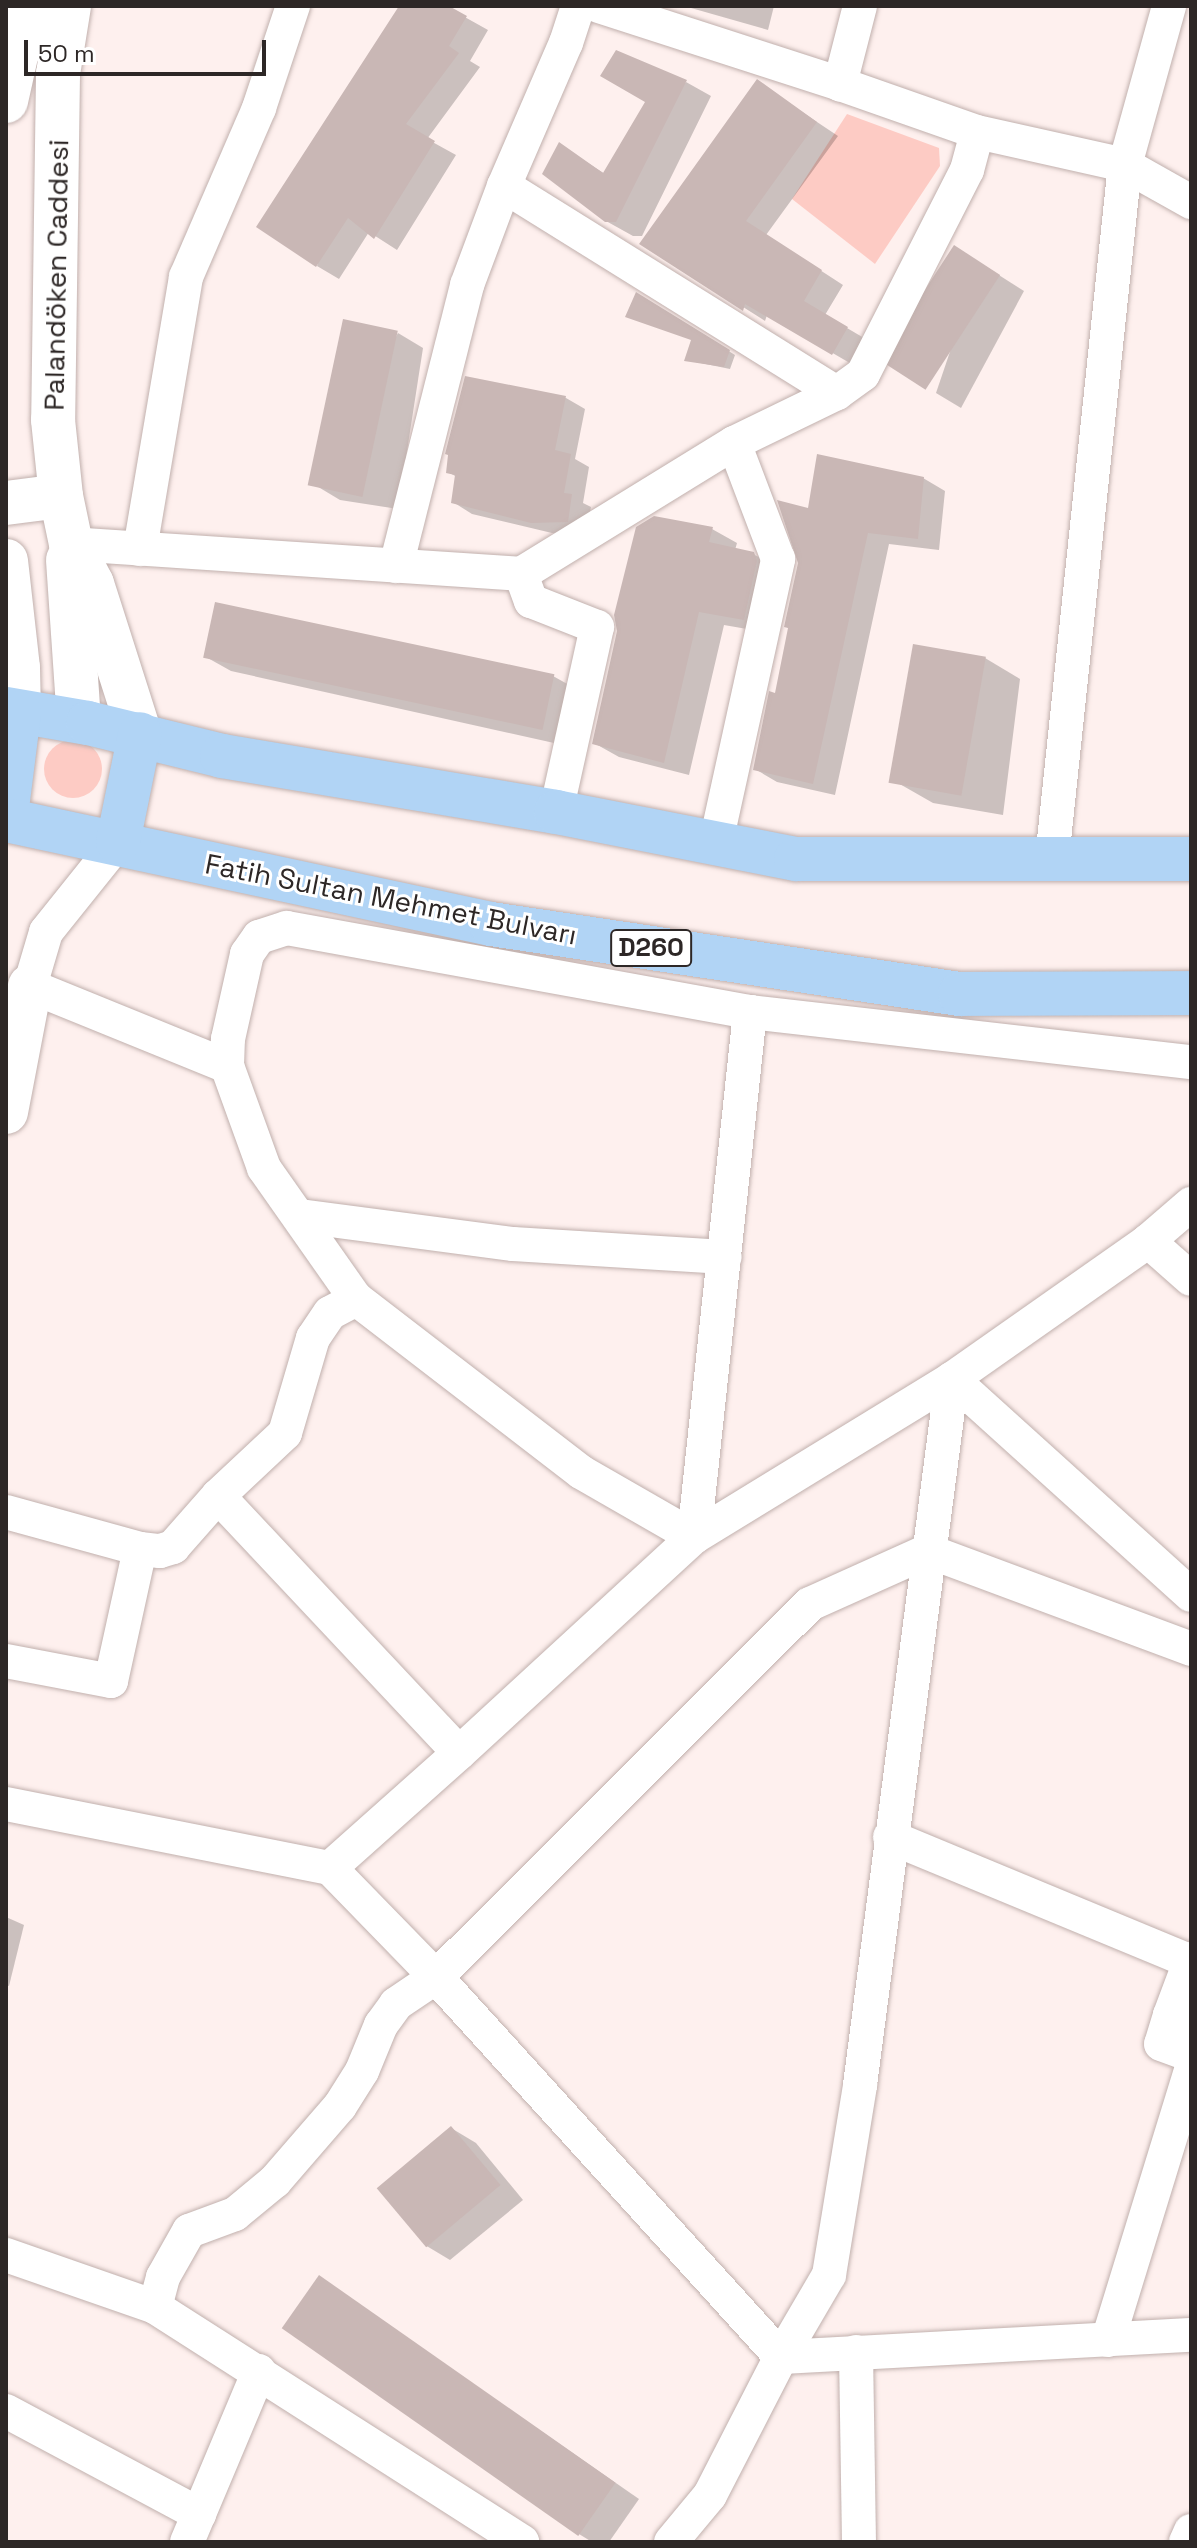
<!DOCTYPE html>
<html>
<head>
<meta charset="utf-8">
<style>
	body { margin:0 }
	#map { position:relative; width:1197px; height:2548px; overflow:hidden; background:#fef0ee; font-family:"Space Grotesk",sans-serif }
	div>[style] { position:absolute }
	[style*='--x'] { left:calc(var(--x)*1px); top:calc(var(--y)*1px); width:calc(var(--w)*1px); rotate:calc(var(--a)*1deg) }
	.green>* { inset:0; background:#fdcbc4 }
	.round { border-radius:50% }
	.shadow>* { inset:0; background:#0003 }
	.building>* { inset:0; background:#c9b7b5; transform-origin:0 0 }
	.roads { filter:drop-shadow(0 0 2px #c1b0ad) drop-shadow(0 0 2px #c1b0ad) }
	.street>* { height:34px; margin:-17px; padding:0 17px; transform-origin:17px; border-radius:17px; background:#fff }
	.secondary>* { height:44px; margin:-22px; padding:0 22px; transform-origin:22px; border-radius:22px; background:#fff }
	.highway>* { height:44px; margin:-22px; padding:0 22px; transform-origin:22px; border-radius:22px; background:#b1d4f5 }
	span { translate:-50% -50%; white-space:nowrap; text-align:center; line-height:1.15; -webkit-text-stroke:6px #fff; paint-order:stroke }
	.shield-label span { padding:2px 6px; background:#fff; border:2px solid; border-radius:6px; -webkit-text-stroke-width:0 }
	.shield-label { font-size:26px; color:#2d2726; font-weight:700 }
	.street-label { font-size:28px; color:#2d2726 }
	.frame { position:absolute; inset:0; border:8px solid #2d2726; pointer-events:none }
	.scale { position:absolute; left:24px; top:40px; width:242px; height:36px; box-sizing:border-box; border:4px solid #2d2726; border-top:0; padding-left:10px; font-size:24px; line-height:28px; white-space:nowrap; color:#2d2726; -webkit-text-stroke:6px #fff; paint-order:stroke }
</style>
</head>
<body>
<div id="map">
	<div class="green">
		<i style="clip-path:polygon(847px 114px,939px 148px,940px 166px,875px 264px,792px 199px)"></i>
		<i class="round" style="left:44px;top:740px;width:58px;height:58px"></i>
	</div>
	<div class="shadow">
		<i style="clip-path:polygon(401px 6px,445px 6px,488px 30px,470px 61px,480px 67px,427px 139px,456px 155px,397px 250px,369px 232px,339px 279px,317px 266px)"></i>
		<i style="clip-path:polygon(684px 6px,774px 6px,768px 30px)"></i>
		<i style="clip-path:polygon(686px 82px,711px 96px,642px 236px,633px 236px,606px 221px,560px 145px,605px 174px)"></i>
		<i style="clip-path:polygon(757px 82px,838px 136px,766px 235px,843px 285px,825px 315px,869px 341px,855px 366px,767px 315px,765px 321px,642px 243px)"></i>
		<i style="clip-path:polygon(980px 263px,1024px 291px,961px 408px,936px 393px)"></i>
		<i style="clip-path:polygon(637px 294px,735px 355px,730px 369px,686px 360px,693px 341px)"></i>
		<i style="clip-path:polygon(398px 333px,423px 348px,398px 509px,340px 500px,315px 485px)"></i>
		<i style="clip-path:polygon(466px 378px,566px 398px,585px 409px,575px 459px,589px 467px,583px 503px,591px 507px,586px 532px,552px 533px,472px 514px,453px 502px,457px 477px,448px 472px)"></i>
		<i style="clip-path:polygon(923px 478px,945px 491px,939px 550px,889px 544px,835px 795px,777px 782px,755px 769px,777px 696px,790px 629px,786px 626px,810px 510px)"></i>
		<i style="clip-path:polygon(712px 529px,737px 543px,735px 550px,753px 554px,779px 568px,769px 633px,724px 625px,689px 775px,619px 757px,594px 743px)"></i>
		<i style="clip-path:polygon(206px 657px,553px 676px,578px 690px,563px 745px,231px 671px)"></i>
		<i style="clip-path:polygon(985px 658px,1020px 679px,1003px 815px,933px 803px,898px 783px)"></i>
		<i style="clip-path:polygon(6px 1917px,24px 1925px,9px 1986px,6px 1985px)"></i>
		<i style="clip-path:polygon(451px 2128px,476px 2143px,523px 2200px,450px 2260px,425px 2245px)"></i>
		<i style="clip-path:polygon(320px 2278px,639px 2499px,609px 2542px,592px 2542px,579px 2534px)"></i>
	</div>
	<div class="building">
		<i style="clip-path:polygon(399px 6px,449px 6px,467px 16px,449px 46px,459px 53px,406px 124px,435px 141px,374px 239px,348px 218px,316px 267px,256px 227px)"></i>
		<i style="clip-path:polygon(616px 50px,687px 80px,616px 222px,605px 222px,542px 174px,559px 142px,603px 173px,645px 102px,600px 76px)"></i>
		<i style="clip-path:polygon(757px 79px,817px 122px,746px 221px,822px 270px,804px 301px,848px 327px,832px 355px,745px 304px,743px 311px,639px 244px)"></i>
		<i style="left:954px;top:245px;width:55px;height:137px;rotate:33deg"></i>
		<i style="clip-path:polygon(636px 292px,730px 350px,724px 367px,684px 361px,691px 340px,625px 317px)"></i>
		<i style="left:343px;top:319px;width:56px;height:170px;rotate:12deg"></i>
		<i style="clip-path:polygon(465px 376px,566px 396px,555px 450px,571px 454px,564px 493px,572px 494px,568px 522px,531px 523px,451px 503px,455px 475px,446px 473px,448px 455px,445px 454px)"></i>
		<i style="clip-path:polygon(817px 454px,924px 477px,918px 539px,868px 533px,813px 784px,753px 770px,769px 691px,775px 693px,788px 628px,784px 627px,798px 563px,777px 500px,808px 508px)"></i>
		<i style="clip-path:polygon(654px 516px,713px 527px,709px 542px,754px 552px,757px 561px,744px 620px,699px 612px,664px 763px,592px 744px,617px 631px,614px 615px,636px 527px)"></i>
		<i style="left:215px;top:602px;width:347px;height:57px;rotate:12deg"></i>
		<i style="left:913px;top:644px;width:74px;height:141px;rotate:10deg"></i>
		<i style="left:451px;top:2126px;width:77px;height:97px;rotate:50deg"></i>
		<i style="left:319px;top:2275px;width:362px;height:65px;rotate:35deg"></i>
	</div>
	<div class="roads">
		<div class="street">
			<i style="--x:599;--y:6;--w:253;--a:17.9"></i>
			<i style="--x:860;--y:6;--w:81;--a:104.4"></i>
			<i style="--x:840;--y:84;--w:145;--a:19.3"></i>
			<i style="--x:977;--y:132;--w:152;--a:12.6"></i>
			<i style="--x:1125;--y:165;--w:76;--a:29.3"></i>
			<i style="--x:504;--y:186;--w:392;--a:31.9"></i>
			<i style="--x:71;--y:544;--w:451;--a:3.8"></i>
			<i style="--x:521;--y:574;--w:250;--a:-31.6"></i>
			<i style="--x:734;--y:443;--w:114;--a:-25.9"></i>
			<i style="--x:837;--y:393;--w:32;--a:-36"></i>
			<i style="--x:863;--y:374;--w:229;--a:-63"></i>
			<i style="--x:967;--y:170;--w:39;--a:-75"></i>
			<i style="--x:140;--y:549;--w:276;--a:-80.4"></i>
			<i style="--x:186;--y:277;--w:184;--a:-66.6"></i>
			<i style="--x:259;--y:108;--w:108;--a:-71.6"></i>
			<i style="--x:396;--y:566;--w:290;--a:-75.8"></i>
			<i style="--x:467;--y:285;--w:106;--a:-69.5"></i>
			<i style="--x:504;--y:186;--w:156;--a:-66.6"></i>
			<i style="--x:566;--y:43;--w:39;--a:-72"></i>
			<i style="--x:521;--y:574;--w:29;--a:70"></i>
			<i style="--x:531;--y:601;--w:71;--a:21.5"></i>
			<i style="--x:597;--y:627;--w:189;--a:102.5"></i>
			<i style="--x:118;--y:842;--w:115;--a:128.7"></i>
			<i style="--x:46;--y:932;--w:56;--a:106.5"></i>
			<i style="--x:30;--y:986;--w:213;--a:22.1"></i>
			<i style="--x:716;--y:842;--w:290;--a:-77.6"></i>
			<i style="--x:778;--y:559;--w:124;--a:-110.8"></i>
			<i style="--x:1052;--y:859;--w:698;--a:-84"></i>
			<i style="--x:1125;--y:165;--w:165;--a:-74.5"></i>
			<i style="--x:300;--y:1216;--w:215;--a:7.5"></i>
			<i style="--x:513;--y:1244;--w:212;--a:3.5"></i>
			<i style="--x:1148;--y:1241;--w:57;--a:41.5"></i>
			<i style="--x:952;--y:1379;--w:322;--a:42.1"></i>
			<i style="--x:218;--y:1496;--w:352;--a:46.8"></i>
			<i style="--x:459;--y:1753;--w:319;--a:-42.6"></i>
			<i style="--x:694;--y:1537;--w:303;--a:-31.5"></i>
			<i style="--x:952;--y:1379;--w:240;--a:-35.1"></i>
			<i style="--x:1148;--y:1241;--w:57;--a:-40.7"></i>
			<i style="--x:6;--y:1512;--w:139;--a:15.4"></i>
			<i style="--x:140;--y:1549;--w:20;--a:6"></i>
			<i style="--x:160;--y:1551;--w:14;--a:-17"></i>
			<i style="--x:173;--y:1547;--w:68;--a:-48.6"></i>
			<i style="--x:218;--y:1496;--w:92;--a:-43.2"></i>
			<i style="--x:285;--y:1433;--w:99;--a:-73.6"></i>
			<i style="--x:313;--y:1338;--w:30;--a:-56"></i>
			<i style="--x:330;--y:1313;--w:30;--a:-28"></i>
			<i style="--x:694;--y:1537;--w:130;--a:-150.1"></i>
			<i style="--x:581;--y:1472;--w:284;--a:-142.4"></i>
			<i style="--x:356;--y:1299;--w:160;--a:-125.1"></i>
			<i style="--x:264;--y:1168;--w:109;--a:-109.9"></i>
			<i style="--x:227;--y:1066;--w:27;--a:-88"></i>
			<i style="--x:228;--y:1039;--w:87;--a:-77.4"></i>
			<i style="--x:247;--y:954;--w:21;--a:-55"></i>
			<i style="--x:259;--y:937;--w:29;--a:-18"></i>
			<i style="--x:287;--y:928;--w:471;--a:10.3"></i>
			<i style="--x:750;--y:1012;--w:444;--a:6.5"></i>
			<i style="--x:694;--y:1537;--w:528;--a:-83.91"></i>
			<i style="--x:6;--y:1661;--w:107;--a:10.8"></i>
			<i style="--x:111;--y:1681;--w:135;--a:-77.6"></i>
			<i style="--x:6;--y:1804;--w:330;--a:11.2"></i>
			<i style="--x:330;--y:1868;--w:152;--a:45.8"></i>
			<i style="--x:436;--y:1977;--w:513;--a:47.76"></i>
			<i style="--x:781;--y:2357;--w:411;--a:-3.1"></i>
			<i style="--x:890;--y:1837;--w:325;--a:22.5"></i>
			<i style="--x:330;--y:1868;--w:173;--a:-41.7"></i>
			<i style="--x:1191;--y:1959;--w:60;--a:110.6"></i>
			<i style="--x:1170;--y:2015;--w:22;--a:18"></i>
			<i style="--x:1170;--y:2015;--w:30;--a:107"></i>
			<i style="--x:1161;--y:2044;--w:32;--a:20"></i>
			<i style="--x:6;--y:2255;--w:158;--a:19.2"></i>
			<i style="--x:155;--y:2307;--w:436;--a:32.6"></i>
			<i style="--x:155;--y:2307;--w:31;--a:-75"></i>
			<i style="--x:163;--y:2277;--w:53;--a:-60.5"></i>
			<i style="--x:189;--y:2231;--w:49;--a:-20.3"></i>
			<i style="--x:235;--y:2214;--w:52;--a:-39.5"></i>
			<i style="--x:275;--y:2181;--w:99;--a:-49.1"></i>
			<i style="--x:340;--y:2106;--w:41;--a:-57.8"></i>
			<i style="--x:362;--y:2071;--w:50;--a:-67.6"></i>
			<i style="--x:381;--y:2025;--w:26;--a:-54"></i>
			<i style="--x:396;--y:2004;--w:48;--a:-34"></i>
			<i style="--x:436;--y:1977;--w:528;--a:-44.92"></i>
			<i style="--x:810;--y:1604;--w:129;--a:-24.2"></i>
			<i style="--x:928;--y:1551;--w:281;--a:20.4"></i>
			<i style="--x:1108;--y:2340;--w:282;--a:-72.9"></i>
			<i style="--x:856;--y:2352;--w:190;--a:89.1"></i>
			<i style="--x:6;--y:2411;--w:219;--a:28.1"></i>
			<i style="--x:199;--y:2514;--w:155;--a:-67.2"></i>
			<i style="--x:187;--y:2542;--w:30;--a:-67"></i>
			<i style="--x:671;--y:2542;--w:61;--a:-50.3"></i>
			<i style="--x:710;--y:2495;--w:155;--a:-62.8"></i>
			<i style="--x:781;--y:2357;--w:95;--a:-59.7"></i>
			<i style="--x:829;--y:2275;--w:193;--a:-80.7"></i>
			<i style="--x:860;--y:2085;--w:712;--a:-82.58"></i>
			<i style="--x:1186;--y:2542;--w:12;--a:-66"></i>
		</div>
		<div class="secondary">
			<i style="--x:69;--y:6;--w:69;--a:99.2"></i>
			<i style="--x:58;--y:74;--w:346;--a:90.8"></i>
			<i style="--x:53;--y:420;--w:76;--a:84"></i>
			<i style="--x:61;--y:496;--w:49;--a:78.2"></i>
			<i style="--x:71;--y:544;--w:45;--a:62.3"></i>
			<i style="--x:92;--y:584;--w:157;--a:72.3"></i>
			<i style="--x:6;--y:101;--w:97;--a:-77.5"></i>
			<i style="--x:6;--y:503;--w:55;--a:-7.3"></i>
			<i style="--x:68;--y:560;--w:161;--a:86.1"></i>
			<i style="--x:6;--y:561;--w:108;--a:83.6"></i>
			<i style="--x:18;--y:668;--w:45;--a:88.7"></i>
			<i style="--x:6;--y:1112;--w:128;--a:-79.2"></i>
		</div>
		<div class="highway">
			<i style="--x:6;--y:709;--w:83;--a:9.7"></i>
			<i style="--x:88;--y:723;--w:138;--a:13.8"></i>
			<i style="--x:222;--y:756;--w:339;--a:9.5"></i>
			<i style="--x:556;--y:812;--w:245;--a:11.1"></i>
			<i style="--x:796;--y:859;--w:395;--a:0"></i>
			<i style="--x:6;--y:816;--w:104;--a:-82.8"></i>
			<i style="--x:6;--y:820;--w:496;--a:12.1"></i>
			<i style="--x:491;--y:924;--w:474;--a:8.5"></i>
			<i style="--x:960;--y:994;--w:231;--a:-0.2"></i>
			<i style="--x:118;--y:842;--w:110;--a:-78.5"></i>
		</div>
	</div>
	<div class="shield-label">
		<span style="left:651px;top:948px">D260</span>
	</div>
	<div class="street-label">
		<span style="left:56px;top:275px;rotate:-89deg">Palandöken Caddesi</span>
		<span style="left:391px;top:899px;rotate:11deg">Fatih Sultan Mehmet Bulvarı</span>
	</div>
	<div class="frame"></div>
	<div class="scale">50 m</div>
</div>
</body>
</html>
